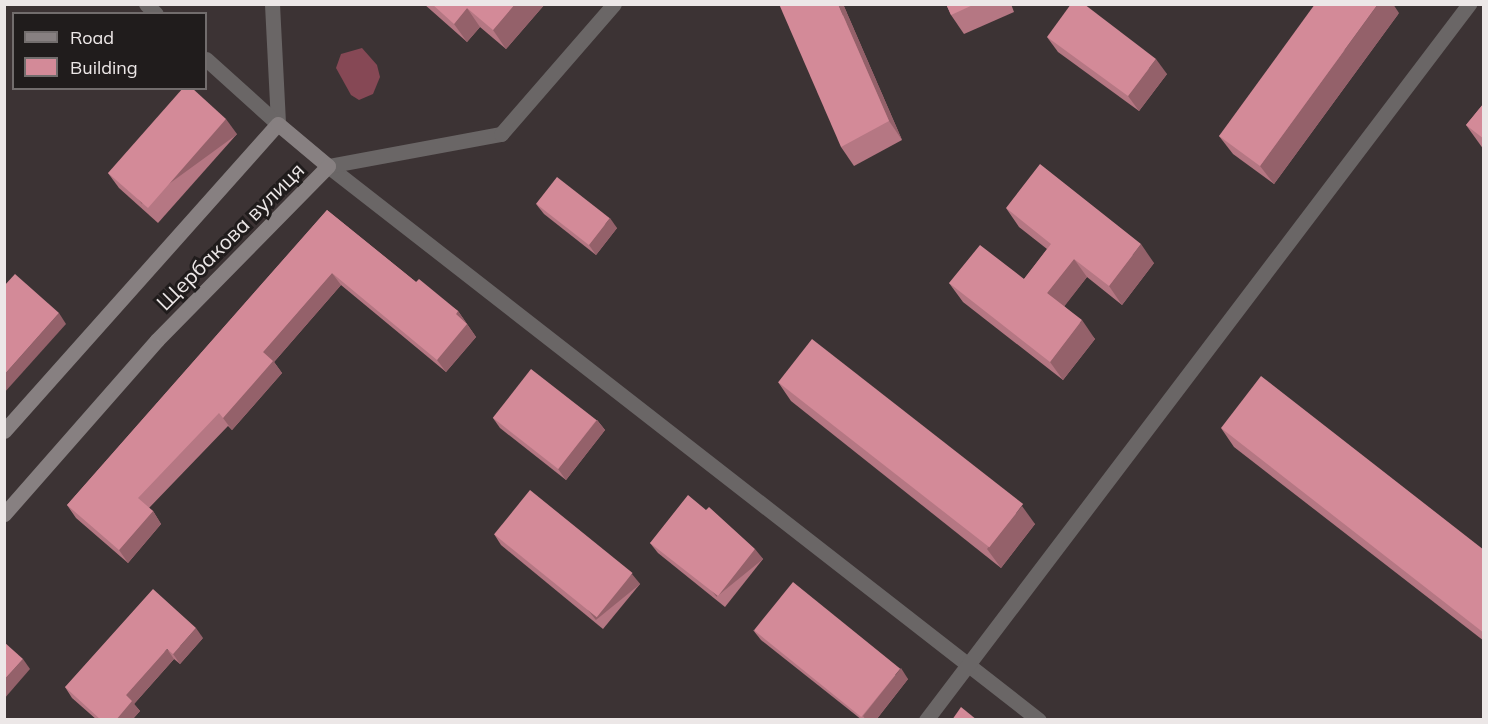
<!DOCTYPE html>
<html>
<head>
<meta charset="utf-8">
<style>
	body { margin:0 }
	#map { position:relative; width:1488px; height:724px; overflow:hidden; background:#3c3334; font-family:Mulish,sans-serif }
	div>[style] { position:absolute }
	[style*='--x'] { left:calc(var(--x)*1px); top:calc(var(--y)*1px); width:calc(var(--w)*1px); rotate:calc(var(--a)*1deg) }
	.green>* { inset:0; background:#864855 }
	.street>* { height:15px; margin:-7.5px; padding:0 7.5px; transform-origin:7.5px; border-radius:7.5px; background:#6a6666 }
	.secondary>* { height:15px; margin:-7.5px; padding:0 7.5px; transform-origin:7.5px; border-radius:7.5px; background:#878081 }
	.wall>* { inset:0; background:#b57783 }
	.shaded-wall>* { inset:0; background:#94616a; transform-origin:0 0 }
	.building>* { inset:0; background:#d38a98; transform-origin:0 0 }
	span { translate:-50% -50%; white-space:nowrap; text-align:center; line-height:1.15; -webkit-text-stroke:6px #201c1c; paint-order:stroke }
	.street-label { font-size:21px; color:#ece7e7 }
	.frame { position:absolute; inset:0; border:6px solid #ece7e7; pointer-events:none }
	.legend { position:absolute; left:12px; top:12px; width:195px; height:78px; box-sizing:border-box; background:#201c1c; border:2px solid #726d6d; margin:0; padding:8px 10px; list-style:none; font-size:18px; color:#ece7e7 }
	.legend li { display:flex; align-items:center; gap:12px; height:30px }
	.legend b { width:30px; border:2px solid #726d6d }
</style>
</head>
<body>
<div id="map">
	<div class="green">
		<i style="clip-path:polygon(362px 48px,377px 65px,380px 77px,373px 94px,359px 100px,351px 95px,336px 68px,341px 54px)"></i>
	</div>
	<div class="street">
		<i style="--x:146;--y:4;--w:14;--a:45"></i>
		<i style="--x:272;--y:4;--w:120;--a:87.1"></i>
		<i style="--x:206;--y:59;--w:97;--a:42.1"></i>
		<i style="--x:328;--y:166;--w:901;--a:37.93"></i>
		<i style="--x:328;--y:166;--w:176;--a:-10.5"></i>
		<i style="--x:501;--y:134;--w:172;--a:-49"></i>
		<i style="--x:926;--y:720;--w:899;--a:-52.82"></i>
	</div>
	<div class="secondary">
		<i style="--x:4;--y:431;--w:411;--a:-48.3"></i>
		<i style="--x:278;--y:124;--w:65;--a:40"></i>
		<i style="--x:328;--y:166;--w:244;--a:134.5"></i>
		<i style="--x:157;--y:340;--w:232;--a:131.3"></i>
	</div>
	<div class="wall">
		<i style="clip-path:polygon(424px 4px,545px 4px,506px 49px,480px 27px,467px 42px)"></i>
		<i style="clip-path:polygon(843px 4px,902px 140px,854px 166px,841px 147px)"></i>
		<i style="clip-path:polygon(946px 4px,1011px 4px,1014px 12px,964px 34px,951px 15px)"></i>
		<i style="clip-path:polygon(1399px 13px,1274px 184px,1233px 154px,1219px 136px)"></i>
		<i style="clip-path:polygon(1047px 37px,1167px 74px,1139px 111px,1058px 52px)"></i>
		<i style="clip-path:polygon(1484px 103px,1484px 150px,1466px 125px)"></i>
		<i style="clip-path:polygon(237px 134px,158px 223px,119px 188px,108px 173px)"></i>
		<i style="clip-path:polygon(536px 204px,617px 228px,596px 255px,544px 214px)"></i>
		<i style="clip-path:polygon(1006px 208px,1154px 263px,1122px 305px,1087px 277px,1064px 306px,1095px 339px,1063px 380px,963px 302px,949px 283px,1024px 279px,1047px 249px,1019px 227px)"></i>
		<i style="clip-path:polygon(327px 210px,416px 282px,458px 311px,476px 337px,446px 372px,341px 285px,274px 362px,282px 373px,232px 430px,228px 426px,149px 508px,153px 511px,161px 524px,128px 563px,76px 518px,67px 505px)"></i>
		<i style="clip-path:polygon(778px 382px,1035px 524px,1001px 568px,791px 401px)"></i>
		<i style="clip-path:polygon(493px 418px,597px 420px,605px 430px,566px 480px,500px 428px)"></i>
		<i style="clip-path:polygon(1221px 428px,1484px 550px,1484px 641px,1234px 447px)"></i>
		<i style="clip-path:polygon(706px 510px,763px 559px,725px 607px,658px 553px,650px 543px)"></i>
		<i style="clip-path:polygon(494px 534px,640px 584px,603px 629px,501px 545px)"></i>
		<i style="clip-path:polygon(753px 630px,908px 679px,876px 720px,862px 720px,761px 640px)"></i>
		<i style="clip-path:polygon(203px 638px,180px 664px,174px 659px,134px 704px,140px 711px,132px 720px,97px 720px,72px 698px,65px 687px)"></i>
	</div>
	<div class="shaded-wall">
		<i style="clip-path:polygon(515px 4px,545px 4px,506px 49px,493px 30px)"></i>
		<i style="clip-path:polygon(838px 4px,843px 4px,902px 140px,889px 121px)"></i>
		<i style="clip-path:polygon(1378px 4px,1393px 4px,1399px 13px,1274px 184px,1260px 166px)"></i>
		<i style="clip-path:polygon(467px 8px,480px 27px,467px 42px,454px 24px)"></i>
		<i style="clip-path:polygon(1156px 59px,1167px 74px,1139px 111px,1128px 96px)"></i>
		<i style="left:226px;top:119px;width:19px;height:118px;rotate:54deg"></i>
		<i style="clip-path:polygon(610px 218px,617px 228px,596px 255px,589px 245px)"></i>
		<i style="clip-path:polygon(1141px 244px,1154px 263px,1122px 305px,1109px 286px)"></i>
		<i style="clip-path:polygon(1074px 259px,1087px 277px,1060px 312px,1047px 293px)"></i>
		<i style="clip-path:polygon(332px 273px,341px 285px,274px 362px,282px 373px,232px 430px,223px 418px,263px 352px)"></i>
		<i style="clip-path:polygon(458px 311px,476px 337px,446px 372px,437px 360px,456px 314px)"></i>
		<i style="clip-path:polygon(59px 313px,66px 324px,4px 393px,4px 375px)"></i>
		<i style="clip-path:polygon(1082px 320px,1095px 339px,1063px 380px,1050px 362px)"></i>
		<i style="clip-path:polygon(597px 420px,605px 430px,566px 480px,558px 469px)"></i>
		<i style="clip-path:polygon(1022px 506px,1035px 524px,1001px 568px,987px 549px)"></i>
		<i style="clip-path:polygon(153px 511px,161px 524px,128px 563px,119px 550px)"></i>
		<i style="left:755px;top:549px;width:13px;height:60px;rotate:51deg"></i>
		<i style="left:632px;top:574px;width:13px;height:57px;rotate:51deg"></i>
		<i style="clip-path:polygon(196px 628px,203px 638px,180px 664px,173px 654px)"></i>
		<i style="clip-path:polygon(167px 649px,174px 659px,134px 704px,140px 711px,132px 720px,116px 720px,126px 695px)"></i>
		<i style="clip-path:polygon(23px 659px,30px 669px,4px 699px,4px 680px)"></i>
		<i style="clip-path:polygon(901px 668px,908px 679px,876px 720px,866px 720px,863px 716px)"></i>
	</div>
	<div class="building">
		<i style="clip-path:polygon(432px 4px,515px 4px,493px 30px,467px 8px,454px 24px)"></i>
		<i style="clip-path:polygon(779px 4px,838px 4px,889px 121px,841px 147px)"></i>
		<i style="clip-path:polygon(946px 4px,975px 4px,951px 15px)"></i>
		<i style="clip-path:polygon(1071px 4px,1084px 4px,1156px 59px,1128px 96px,1047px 37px)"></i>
		<i style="clip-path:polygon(1315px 4px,1378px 4px,1260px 166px,1219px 136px)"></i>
		<i style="clip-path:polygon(183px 88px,192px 88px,226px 119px,148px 208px,108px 173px)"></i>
		<i style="clip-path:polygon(1484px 103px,1484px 139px,1466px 125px)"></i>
		<i style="clip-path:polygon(1040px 164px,1141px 244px,1109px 286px,1074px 259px,1047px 293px,1082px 320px,1050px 362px,949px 283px,980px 245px,1024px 279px,1051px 244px,1006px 208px)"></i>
		<i style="left:557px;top:177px;width:67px;height:34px;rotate:38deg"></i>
		<i style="clip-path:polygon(327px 210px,416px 282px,419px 279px,458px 311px,456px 314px,467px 324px,437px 360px,332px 273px,263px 352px,273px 361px,223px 418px,219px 413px,138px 498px,153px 511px,119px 550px,67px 505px)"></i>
		<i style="clip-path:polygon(15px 274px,59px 313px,4px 375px,4px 286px)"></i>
		<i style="left:812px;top:339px;width:268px;height:55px;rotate:38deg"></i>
		<i style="left:531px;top:369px;width:83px;height:62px;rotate:38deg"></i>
		<i style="clip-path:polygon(1261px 376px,1484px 550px,1484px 633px,1221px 428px)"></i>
		<i style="left:530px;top:490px;width:132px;height:57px;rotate:39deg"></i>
		<i style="clip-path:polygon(688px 495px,706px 510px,709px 507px,755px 549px,718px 596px,650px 543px)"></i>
		<i style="left:793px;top:582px;width:138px;height:62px;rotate:39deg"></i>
		<i style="clip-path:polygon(153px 589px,196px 628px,173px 654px,167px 649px,126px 695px,132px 701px,116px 720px,101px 720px,65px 687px)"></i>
		<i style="clip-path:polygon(4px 642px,23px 659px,4px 680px)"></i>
		<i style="clip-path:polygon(961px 707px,977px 720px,952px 720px)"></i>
	</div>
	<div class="street-label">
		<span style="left:230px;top:236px;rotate:-45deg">Щербакова вулиця</span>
	</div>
	<div class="frame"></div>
	<ul class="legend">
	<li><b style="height:8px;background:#878081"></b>Road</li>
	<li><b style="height:16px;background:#d38a98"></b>Building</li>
	</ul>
</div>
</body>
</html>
